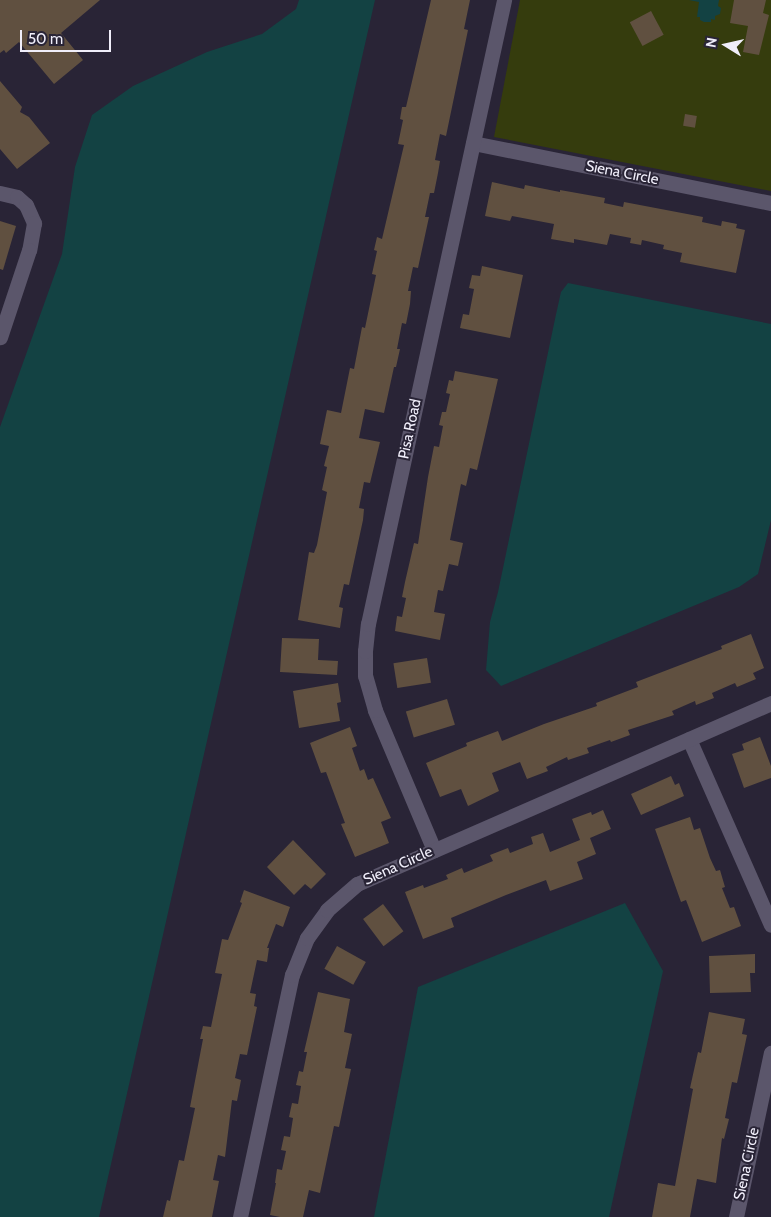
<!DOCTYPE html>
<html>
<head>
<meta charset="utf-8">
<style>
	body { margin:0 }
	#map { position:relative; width:771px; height:1217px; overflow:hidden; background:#292436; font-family:Cabin,sans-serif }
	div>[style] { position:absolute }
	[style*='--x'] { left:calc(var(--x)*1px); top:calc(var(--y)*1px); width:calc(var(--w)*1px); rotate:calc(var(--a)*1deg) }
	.green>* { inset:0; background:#353c0d }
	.water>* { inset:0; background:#134243 }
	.building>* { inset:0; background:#605040; transform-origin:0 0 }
	.minor>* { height:15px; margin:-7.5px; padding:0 7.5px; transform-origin:7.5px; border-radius:7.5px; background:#5b566b }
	span { translate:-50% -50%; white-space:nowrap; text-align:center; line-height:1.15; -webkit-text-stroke:4px #292436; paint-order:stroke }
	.street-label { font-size:15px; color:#f0eefa }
	.north { position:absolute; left:701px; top:20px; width:50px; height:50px; -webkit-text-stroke:4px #292436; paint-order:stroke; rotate:280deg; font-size:14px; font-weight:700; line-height:20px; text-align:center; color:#f0eefa }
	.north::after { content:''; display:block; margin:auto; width:18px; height:22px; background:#f0eefa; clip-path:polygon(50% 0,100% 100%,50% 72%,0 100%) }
	.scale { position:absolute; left:20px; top:30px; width:91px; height:22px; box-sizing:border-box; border:2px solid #f0eefa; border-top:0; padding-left:6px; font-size:15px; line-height:18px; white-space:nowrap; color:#f0eefa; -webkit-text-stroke:4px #292436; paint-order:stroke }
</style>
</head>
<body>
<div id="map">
	<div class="green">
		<i style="clip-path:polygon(520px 0,771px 0,771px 191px,494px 137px)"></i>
	</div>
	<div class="water">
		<i style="clip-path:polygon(299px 0,375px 0,99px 1217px,0 1217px,0 427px,62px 254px,75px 167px,92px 115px,133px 86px,207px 52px,262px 34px,296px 9px)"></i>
		<i style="clip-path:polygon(689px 0,719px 0,718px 6px,721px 8px,720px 14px,715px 16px,715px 20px,711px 19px,711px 22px,704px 22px,700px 20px,700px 17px,697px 17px,699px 2px)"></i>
		<i style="clip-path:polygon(568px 283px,771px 324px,771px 520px,758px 574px,739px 587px,501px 686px,486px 670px,490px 622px,498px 592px,555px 319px,561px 292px)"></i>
		<i style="clip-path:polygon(625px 903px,663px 971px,609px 1217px,374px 1217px,418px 987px)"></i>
	</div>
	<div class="building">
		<i style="clip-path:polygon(0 0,100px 0,61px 33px,83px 60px,54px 84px,19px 42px,6px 53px,4px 50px,0 53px)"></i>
		<i style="clip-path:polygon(431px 0,470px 0,464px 29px,468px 30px,446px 136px,440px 134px,435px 160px,440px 161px,438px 173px,434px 193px,430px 193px,425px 217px,429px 217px,418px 268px,413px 267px,408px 291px,411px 291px,410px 304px,406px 324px,402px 323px,397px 349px,400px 349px,396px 367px,394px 367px,384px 413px,365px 409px,359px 438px,380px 442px,370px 483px,364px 482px,359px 508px,364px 509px,363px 520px,349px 585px,344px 584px,339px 607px,343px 608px,340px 628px,298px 620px,309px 552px,314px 553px,317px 545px,327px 492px,322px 490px,327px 467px,324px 466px,329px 446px,320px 444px,327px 410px,341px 413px,350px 368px,354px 369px,362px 327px,365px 328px,376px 275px,372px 274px,377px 251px,374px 250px,377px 237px,382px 239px,404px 145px,398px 144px,403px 120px,400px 119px,402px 107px,406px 107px)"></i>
		<i style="clip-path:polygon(734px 0,766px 0,763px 13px,769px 15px,759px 55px,743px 52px,748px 26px,730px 23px)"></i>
		<i style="left:651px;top:11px;width:27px;height:24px;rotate:62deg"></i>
		<i style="clip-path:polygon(0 81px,22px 107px,20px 112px,29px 117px,50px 143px,17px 169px,0 149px)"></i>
		<i style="left:685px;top:114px;width:12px;height:12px;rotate:9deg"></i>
		<i style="clip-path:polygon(492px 182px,524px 189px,525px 185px,560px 192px,560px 190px,605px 198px,604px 203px,623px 207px,624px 202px,703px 217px,702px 222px,721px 226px,722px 221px,737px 224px,736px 228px,745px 230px,736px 273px,680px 262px,682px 253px,663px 249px,664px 245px,642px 240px,641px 245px,630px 243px,631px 238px,610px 234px,607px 245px,574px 239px,574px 243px,551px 239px,554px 224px,512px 216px,510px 221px,485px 216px)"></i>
		<i style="clip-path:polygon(0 221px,16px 226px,3px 270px,0 269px)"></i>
		<i style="clip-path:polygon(482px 266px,523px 275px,510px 338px,460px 328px,463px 314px,469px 315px,474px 289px,469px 288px,472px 275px,480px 276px)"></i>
		<i style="clip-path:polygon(455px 371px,498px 379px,477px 470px,470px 468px,466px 486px,461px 484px,450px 540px,463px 543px,458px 566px,449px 564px,443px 591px,438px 590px,434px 612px,445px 614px,440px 640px,395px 631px,397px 616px,402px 617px,406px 598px,402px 597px,405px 582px,414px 543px,418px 544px,428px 477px,434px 446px,439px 447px,443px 426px,439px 425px,442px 412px,446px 412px,450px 394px,446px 393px,449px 380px,453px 381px)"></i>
		<i style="clip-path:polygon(751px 634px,764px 668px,753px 673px,756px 679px,737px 687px,735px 683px,712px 693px,714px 698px,696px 705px,695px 701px,672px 711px,674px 715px,628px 730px,630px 735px,611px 742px,610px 740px,587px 748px,589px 753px,568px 760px,567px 757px,546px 767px,548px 771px,527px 779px,520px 762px,492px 773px,499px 791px,468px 806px,461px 789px,440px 797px,426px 763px,467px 746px,466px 743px,498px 731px,502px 741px,544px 724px,597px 706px,596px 703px,638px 687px,636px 682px,722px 649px,721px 646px)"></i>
		<i style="clip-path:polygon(282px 638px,319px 639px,318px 660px,338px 661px,337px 675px,280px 672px)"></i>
		<i style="left:427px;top:658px;width:25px;height:34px;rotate:81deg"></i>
		<i style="clip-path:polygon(338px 683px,341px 702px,337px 703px,340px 721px,299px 728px,293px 691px)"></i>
		<i style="left:447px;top:699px;width:27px;height:43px;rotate:73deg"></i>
		<i style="clip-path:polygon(350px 727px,357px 746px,352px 748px,360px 771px,364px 769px,368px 780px,373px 778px,391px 818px,381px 822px,389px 843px,355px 857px,341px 824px,345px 823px,326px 772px,321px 773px,310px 743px)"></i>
		<i style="clip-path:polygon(760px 737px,771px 766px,771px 778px,744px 788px,732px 754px,744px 750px,742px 744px)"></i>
		<i style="clip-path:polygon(671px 776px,675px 785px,679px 783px,684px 796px,641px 815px,631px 794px)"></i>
		<i style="clip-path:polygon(603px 810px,611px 829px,590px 838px,596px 854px,577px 862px,583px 879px,550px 891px,546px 880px,506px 895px,451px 918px,454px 927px,423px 939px,405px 892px,423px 885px,424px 888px,448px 879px,446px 875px,462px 868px,464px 873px,493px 861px,490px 855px,508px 848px,510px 853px,533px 844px,531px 837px,543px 833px,550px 852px,580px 840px,572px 819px,591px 812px,592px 815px)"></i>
		<i style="clip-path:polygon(690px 817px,694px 830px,700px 828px,710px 858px,716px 871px,720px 870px,725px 887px,722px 888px,730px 908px,734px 907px,741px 926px,702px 942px,686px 900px,681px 902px,655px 829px)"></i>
		<i style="clip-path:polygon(293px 840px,326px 874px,311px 889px,305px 884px,294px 895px,267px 867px)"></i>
		<i style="clip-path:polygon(244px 890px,290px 907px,283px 927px,276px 924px,267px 948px,269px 948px,267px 962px,257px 960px,250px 993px,256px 994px,254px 1006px,257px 1007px,247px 1055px,240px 1054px,235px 1078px,241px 1080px,237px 1101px,232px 1100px,225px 1157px,218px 1155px,213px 1180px,219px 1181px,212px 1217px,163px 1217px,167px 1200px,170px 1201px,179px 1160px,184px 1161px,195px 1108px,190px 1107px,203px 1039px,200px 1039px,203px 1026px,211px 1027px,222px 974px,215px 973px,222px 939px,228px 940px,242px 903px,240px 902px)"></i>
		<i style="left:383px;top:904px;width:34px;height:25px;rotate:53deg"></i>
		<i style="left:337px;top:946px;width:33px;height:26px;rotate:29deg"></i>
		<i style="clip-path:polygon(755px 954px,755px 973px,750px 973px,751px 992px,710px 993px,709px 956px)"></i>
		<i style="clip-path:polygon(318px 992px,350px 999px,344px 1032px,352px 1034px,345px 1068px,351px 1069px,339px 1127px,334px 1126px,320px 1193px,309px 1190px,303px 1217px,280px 1217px,270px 1215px,276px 1183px,275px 1183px,277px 1169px,282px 1170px,286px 1151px,281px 1150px,284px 1136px,290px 1137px,293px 1118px,289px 1117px,292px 1103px,298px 1104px,301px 1086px,296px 1085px,299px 1071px,303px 1072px,307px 1052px,304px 1052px)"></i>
		<i style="clip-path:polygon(709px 1012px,745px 1019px,742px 1034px,747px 1035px,737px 1083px,732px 1082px,725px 1118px,729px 1119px,724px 1139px,722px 1138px,716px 1183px,697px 1179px,690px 1217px,652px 1217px,658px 1183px,675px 1186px,693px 1089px,690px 1088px,698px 1052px,701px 1053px)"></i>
	</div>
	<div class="minor">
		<i style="--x:473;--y:143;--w:304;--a:11.4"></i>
		<i style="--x:0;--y:193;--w:17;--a:13"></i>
		<i style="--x:17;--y:197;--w:12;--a:42"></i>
		<i style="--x:26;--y:205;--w:20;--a:66"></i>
		<i style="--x:34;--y:223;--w:27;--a:100"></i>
		<i style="--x:29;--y:250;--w:92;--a:108.4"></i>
		<i style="--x:689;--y:739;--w:203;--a:66.2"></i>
		<i style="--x:434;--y:850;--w:152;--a:-112.9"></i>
		<i style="--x:375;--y:710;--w:35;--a:-106"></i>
		<i style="--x:365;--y:676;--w:25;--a:-90"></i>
		<i style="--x:365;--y:651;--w:27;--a:-84"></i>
		<i style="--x:368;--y:624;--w:639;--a:-77.7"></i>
		<i style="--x:240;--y:1217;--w:248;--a:-77.9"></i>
		<i style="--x:292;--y:975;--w:40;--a:-68"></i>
		<i style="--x:307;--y:938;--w:34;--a:-54"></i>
		<i style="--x:327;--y:910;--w:40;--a:-41"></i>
		<i style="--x:357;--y:884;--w:452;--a:-23.6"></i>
		<i style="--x:736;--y:1217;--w:168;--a:-78"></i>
	</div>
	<div class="street-label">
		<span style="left:622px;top:173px;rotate:11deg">Siena Circle</span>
		<span style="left:410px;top:429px;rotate:-78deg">Pisa Road</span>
		<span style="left:398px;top:866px;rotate:-24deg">Siena Circle</span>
		<span style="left:747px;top:1164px;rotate:-78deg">Siena Circle</span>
	</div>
	<div class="north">N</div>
	<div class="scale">50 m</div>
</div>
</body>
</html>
